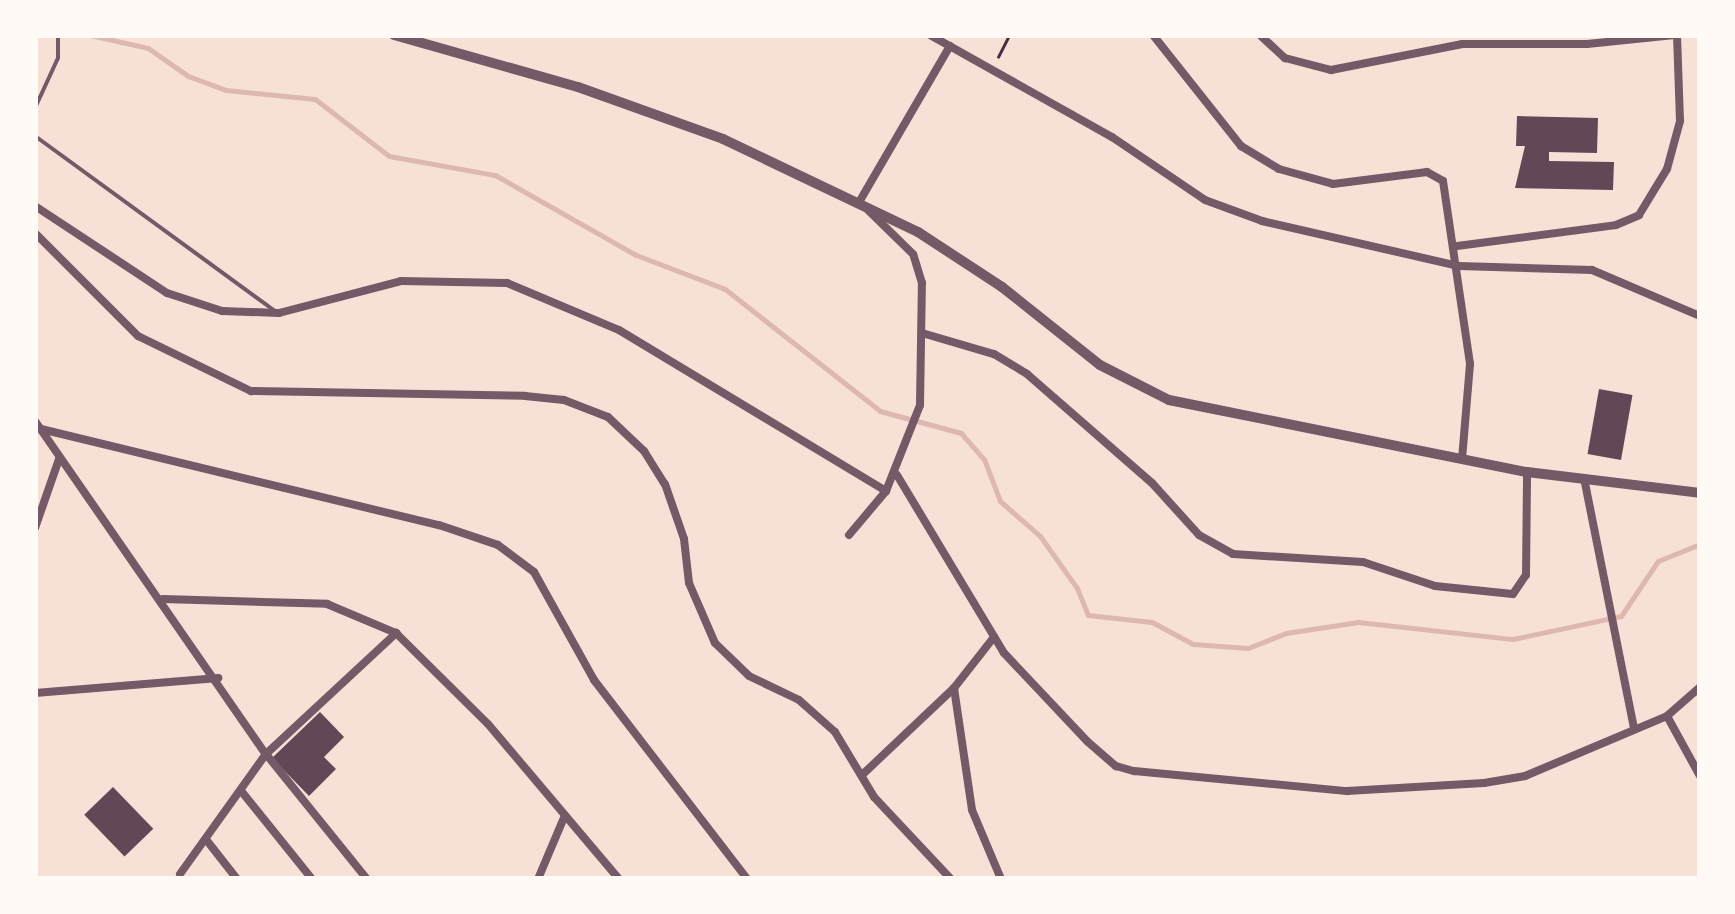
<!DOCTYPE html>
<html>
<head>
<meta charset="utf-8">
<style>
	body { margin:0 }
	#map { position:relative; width:1735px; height:914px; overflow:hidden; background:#f7e1d7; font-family:Rubik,sans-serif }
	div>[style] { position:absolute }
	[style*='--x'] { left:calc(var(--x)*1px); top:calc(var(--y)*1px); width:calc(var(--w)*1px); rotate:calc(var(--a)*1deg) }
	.stream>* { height:5px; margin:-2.5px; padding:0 2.5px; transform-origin:2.5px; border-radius:2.5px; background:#dcb8b0 }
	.building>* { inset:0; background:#644757; transform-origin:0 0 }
	.path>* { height:2.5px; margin:-1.25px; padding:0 1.25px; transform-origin:1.25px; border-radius:1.25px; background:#4a2c40 }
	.service>* { height:4px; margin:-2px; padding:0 2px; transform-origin:2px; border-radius:2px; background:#755966 }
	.minor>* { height:8px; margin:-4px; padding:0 4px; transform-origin:4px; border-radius:4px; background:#755966 }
	.tertiary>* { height:10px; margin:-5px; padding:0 5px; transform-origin:5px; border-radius:5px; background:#755966 }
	span { translate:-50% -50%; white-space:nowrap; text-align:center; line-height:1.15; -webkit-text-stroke:9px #fffaf5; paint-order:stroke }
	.frame { position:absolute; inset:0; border:38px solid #fffaf5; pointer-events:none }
</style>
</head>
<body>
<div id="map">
	<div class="stream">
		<i style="--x:90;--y:35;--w:59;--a:12.6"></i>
		<i style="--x:148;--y:48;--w:49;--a:35"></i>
		<i style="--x:188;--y:76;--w:40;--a:20.2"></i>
		<i style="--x:226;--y:90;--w:89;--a:5.8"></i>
		<i style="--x:315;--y:99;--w:93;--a:37.6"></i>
		<i style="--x:389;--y:156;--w:108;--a:10.2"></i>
		<i style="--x:495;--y:175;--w:162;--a:29.6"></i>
		<i style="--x:636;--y:255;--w:95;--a:20.9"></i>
		<i style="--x:725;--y:289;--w:197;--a:38.2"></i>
		<i style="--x:880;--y:411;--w:84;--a:15.2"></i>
		<i style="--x:961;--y:433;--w:35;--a:49"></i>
		<i style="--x:984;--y:459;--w:45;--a:69.1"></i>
		<i style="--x:1000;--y:501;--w:53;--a:41.2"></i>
		<i style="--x:1040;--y:536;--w:64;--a:54.6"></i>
		<i style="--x:1077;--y:588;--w:29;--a:68"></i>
		<i style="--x:1088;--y:615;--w:64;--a:6.2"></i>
		<i style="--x:1152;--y:622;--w:47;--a:28.2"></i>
		<i style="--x:1193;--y:644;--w:55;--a:4.2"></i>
		<i style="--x:1248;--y:648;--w:41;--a:-21.5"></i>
		<i style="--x:1286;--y:633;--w:73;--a:-8.7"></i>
		<i style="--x:1358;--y:622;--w:156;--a:6.3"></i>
		<i style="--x:1513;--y:639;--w:110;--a:-12"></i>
		<i style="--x:1621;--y:616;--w:66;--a:-56.1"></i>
		<i style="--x:1658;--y:561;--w:45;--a:-22"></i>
	</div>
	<div class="building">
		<i style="clip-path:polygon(1517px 116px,1598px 118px,1597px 153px,1549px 152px,1549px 161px,1614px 162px,1613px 190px,1515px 188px,1525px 146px,1516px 146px)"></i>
		<i style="left:1599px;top:389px;width:34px;height:66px;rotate:10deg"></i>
		<i style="clip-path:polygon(320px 712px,344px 737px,324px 757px,336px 769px,309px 796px,272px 758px)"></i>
		<i style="left:113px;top:787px;width:58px;height:40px;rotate:46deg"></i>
	</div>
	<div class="path">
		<i style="--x:998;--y:57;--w:25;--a:-63"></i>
	</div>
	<div class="service">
		<i style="--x:35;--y:108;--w:55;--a:-65.3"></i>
		<i style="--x:58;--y:58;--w:23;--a:-90"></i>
		<i style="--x:35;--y:136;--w:297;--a:36.1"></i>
	</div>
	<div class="minor">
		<i style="--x:930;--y:35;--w:209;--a:29.3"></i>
		<i style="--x:1112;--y:137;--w:112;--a:34.1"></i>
		<i style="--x:1205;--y:200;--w:61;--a:20.2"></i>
		<i style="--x:1262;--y:221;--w:202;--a:12.9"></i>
		<i style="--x:1459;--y:266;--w:133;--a:1.7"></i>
		<i style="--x:1592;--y:270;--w:117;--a:23.1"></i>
		<i style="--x:1153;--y:35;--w:142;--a:51.6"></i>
		<i style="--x:1241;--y:146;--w:44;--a:31.2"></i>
		<i style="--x:1279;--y:169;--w:56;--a:15.5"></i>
		<i style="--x:1333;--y:184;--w:95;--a:-7.3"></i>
		<i style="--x:1427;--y:172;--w:18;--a:29"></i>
		<i style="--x:1443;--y:181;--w:185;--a:81.6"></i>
		<i style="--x:1470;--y:364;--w:95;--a:94.8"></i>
		<i style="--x:1260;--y:35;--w:34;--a:43"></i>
		<i style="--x:1285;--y:58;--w:48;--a:14.6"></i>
		<i style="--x:1331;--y:70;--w:134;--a:-11.2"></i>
		<i style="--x:1462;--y:44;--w:125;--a:0"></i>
		<i style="--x:1587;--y:44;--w:88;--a:-5.8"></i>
		<i style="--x:858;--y:204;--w:183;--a:-59.8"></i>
		<i style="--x:35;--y:206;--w:158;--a:33.4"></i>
		<i style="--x:167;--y:293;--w:58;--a:18.1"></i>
		<i style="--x:222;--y:311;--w:57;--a:2"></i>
		<i style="--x:279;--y:313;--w:126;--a:-14.7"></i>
		<i style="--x:401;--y:281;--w:106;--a:1.1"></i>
		<i style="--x:507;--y:283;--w:121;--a:22.8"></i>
		<i style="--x:619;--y:330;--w:312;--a:31.1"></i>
		<i style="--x:886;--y:491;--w:92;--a:-68.4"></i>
		<i style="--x:920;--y:405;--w:122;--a:-89.1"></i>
		<i style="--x:922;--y:283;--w:30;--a:-107"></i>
		<i style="--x:913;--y:254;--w:62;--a:-135.7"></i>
		<i style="--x:35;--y:233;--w:146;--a:45"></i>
		<i style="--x:138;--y:336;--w:126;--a:26"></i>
		<i style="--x:251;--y:391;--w:274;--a:1"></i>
		<i style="--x:525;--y:396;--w:39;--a:6"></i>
		<i style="--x:564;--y:400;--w:47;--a:21.1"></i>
		<i style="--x:608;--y:417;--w:50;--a:43.4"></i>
		<i style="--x:644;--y:451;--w:39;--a:58"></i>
		<i style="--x:665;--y:484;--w:58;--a:70.9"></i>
		<i style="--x:684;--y:539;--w:44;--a:83.5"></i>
		<i style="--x:689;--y:583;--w:65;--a:66.6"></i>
		<i style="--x:715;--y:643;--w:47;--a:44.1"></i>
		<i style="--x:749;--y:676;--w:55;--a:25.6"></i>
		<i style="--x:799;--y:700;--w:48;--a:41.6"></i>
		<i style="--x:835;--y:732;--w:76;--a:59"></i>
		<i style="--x:874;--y:797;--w:112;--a:46.8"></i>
		<i style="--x:1457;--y:246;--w:160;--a:-7.5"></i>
		<i style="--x:1616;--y:225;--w:25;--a:-23"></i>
		<i style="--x:1639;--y:215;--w:54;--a:-58.7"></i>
		<i style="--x:1667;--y:169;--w:50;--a:-74.8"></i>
		<i style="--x:1680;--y:121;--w:86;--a:-92"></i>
		<i style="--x:922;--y:333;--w:75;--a:16.3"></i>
		<i style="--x:994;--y:354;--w:39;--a:31"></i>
		<i style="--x:1027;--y:374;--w:166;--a:41.1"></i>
		<i style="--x:1152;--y:483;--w:70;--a:47.9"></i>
		<i style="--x:1199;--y:535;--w:39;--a:29"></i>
		<i style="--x:1233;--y:554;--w:130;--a:3.5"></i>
		<i style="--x:1363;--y:562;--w:76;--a:18.4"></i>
		<i style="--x:1435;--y:586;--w:78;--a:5.9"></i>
		<i style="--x:1513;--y:594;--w:23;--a:-56"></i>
		<i style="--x:1526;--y:575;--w:103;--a:-89.4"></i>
		<i style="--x:35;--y:421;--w:405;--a:55.3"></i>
		<i style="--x:266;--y:754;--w:161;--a:51.1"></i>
		<i style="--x:41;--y:429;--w:409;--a:13.6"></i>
		<i style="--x:439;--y:525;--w:62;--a:18.7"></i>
		<i style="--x:498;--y:545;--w:45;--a:36.9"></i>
		<i style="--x:534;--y:572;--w:124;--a:60.9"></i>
		<i style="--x:594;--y:680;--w:251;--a:52.4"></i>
		<i style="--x:897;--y:475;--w:208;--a:59"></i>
		<i style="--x:1004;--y:653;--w:122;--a:46.7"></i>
		<i style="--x:1088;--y:742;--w:37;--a:41"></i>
		<i style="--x:1116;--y:766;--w:19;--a:16"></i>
		<i style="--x:1134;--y:771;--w:214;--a:5.4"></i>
		<i style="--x:1347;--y:791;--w:137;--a:-3.3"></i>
		<i style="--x:1484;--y:783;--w:42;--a:-9.7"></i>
		<i style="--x:1525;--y:776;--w:154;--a:-22.9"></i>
		<i style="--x:1667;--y:716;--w:44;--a:-41.3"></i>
		<i style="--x:1584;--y:478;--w:255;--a:78.7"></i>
		<i style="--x:35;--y:528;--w:73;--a:-70.8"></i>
		<i style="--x:849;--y:535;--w:57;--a:-49.9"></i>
		<i style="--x:163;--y:599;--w:164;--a:1.7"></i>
		<i style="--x:327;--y:604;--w:75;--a:22.8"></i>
		<i style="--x:396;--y:633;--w:129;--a:44.7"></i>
		<i style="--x:488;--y:724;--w:203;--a:49.8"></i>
		<i style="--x:954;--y:688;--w:123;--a:81.6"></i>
		<i style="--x:972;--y:810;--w:75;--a:67.2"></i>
		<i style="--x:35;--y:693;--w:184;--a:-4.7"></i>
		<i style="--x:1667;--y:716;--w:68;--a:61.2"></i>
		<i style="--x:862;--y:775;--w:127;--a:-43.4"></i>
		<i style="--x:954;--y:688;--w:65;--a:-51.9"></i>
		<i style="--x:242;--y:792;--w:112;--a:51.2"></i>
		<i style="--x:208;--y:842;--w:47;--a:51.9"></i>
		<i style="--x:180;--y:874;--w:148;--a:-54.4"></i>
		<i style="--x:266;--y:754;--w:178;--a:-42.9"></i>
		<i style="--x:538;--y:879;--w:69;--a:-67.1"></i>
	</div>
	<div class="tertiary">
		<i style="--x:394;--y:35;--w:191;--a:15.8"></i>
		<i style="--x:578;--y:87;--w:154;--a:19.7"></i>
		<i style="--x:723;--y:139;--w:216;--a:25.5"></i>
		<i style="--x:918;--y:232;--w:100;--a:33.2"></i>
		<i style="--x:1002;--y:287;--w:125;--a:38.5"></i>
		<i style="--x:1100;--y:365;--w:77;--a:26.9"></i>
		<i style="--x:1169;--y:400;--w:365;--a:11.4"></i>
		<i style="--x:1527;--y:472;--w:174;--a:6.9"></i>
	</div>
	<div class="frame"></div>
</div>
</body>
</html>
